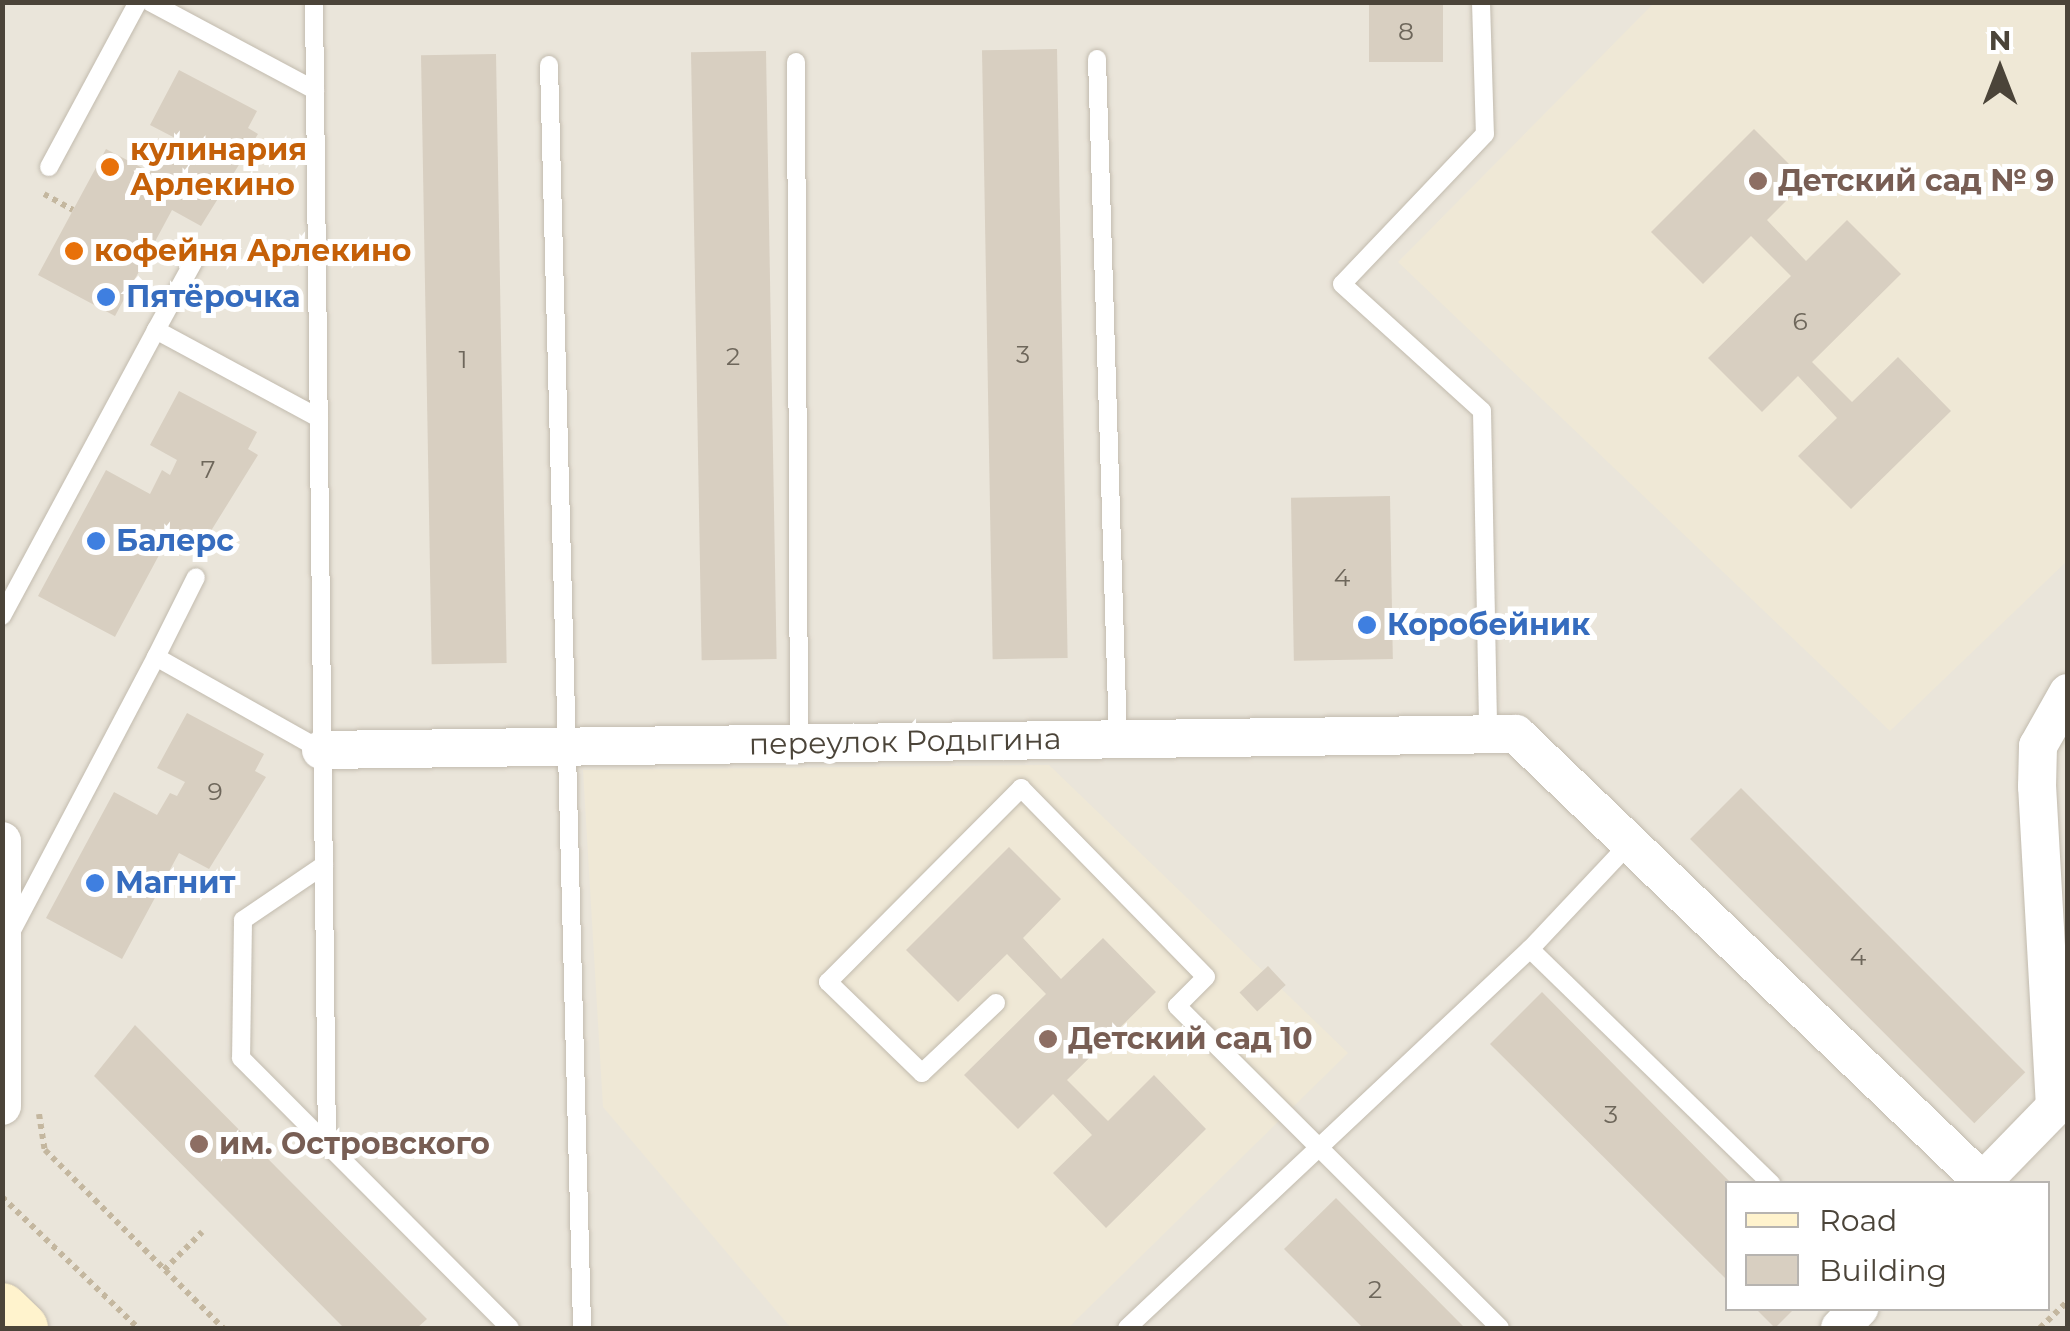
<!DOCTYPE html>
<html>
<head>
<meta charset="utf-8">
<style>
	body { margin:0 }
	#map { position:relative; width:2070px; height:1331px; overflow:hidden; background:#f6f3ec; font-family:Montserrat,sans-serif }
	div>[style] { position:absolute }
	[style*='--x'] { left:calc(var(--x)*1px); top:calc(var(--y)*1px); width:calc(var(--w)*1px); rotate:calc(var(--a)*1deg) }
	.residential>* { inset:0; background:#eae5da }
	.education>* { inset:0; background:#efe8d6 }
	.building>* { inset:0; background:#d8cfc1; transform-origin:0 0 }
	.path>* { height:6px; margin-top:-3px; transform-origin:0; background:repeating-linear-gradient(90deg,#c4b79f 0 5px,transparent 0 10px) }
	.roads { filter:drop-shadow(0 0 2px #c2bbae) drop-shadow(0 0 2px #c2bbae) }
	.service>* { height:18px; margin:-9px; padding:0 9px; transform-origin:9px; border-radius:9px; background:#fff }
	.minor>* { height:38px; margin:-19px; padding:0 19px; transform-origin:19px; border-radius:19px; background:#fff }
	.secondary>* { height:52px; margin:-26px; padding:0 26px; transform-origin:26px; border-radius:26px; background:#fff3cd }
	.dots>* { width:28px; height:28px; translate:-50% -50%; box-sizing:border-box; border:5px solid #fff; border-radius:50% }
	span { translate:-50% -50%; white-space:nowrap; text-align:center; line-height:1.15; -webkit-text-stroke:10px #fff; paint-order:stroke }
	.number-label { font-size:25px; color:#6e675b }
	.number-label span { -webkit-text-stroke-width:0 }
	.food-label { font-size:30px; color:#c56008; font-weight:700 }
	.left { translate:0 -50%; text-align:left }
	.education-label { font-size:30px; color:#785e54; font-weight:700 }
	.shop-label { font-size:30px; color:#366cbe; font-weight:700 }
	.street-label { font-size:30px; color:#4b4439 }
	.frame { position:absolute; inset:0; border:5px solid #4b4439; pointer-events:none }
	.legend { position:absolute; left:1725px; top:1181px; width:325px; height:130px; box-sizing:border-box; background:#fff; border:2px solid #b7b4b0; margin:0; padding:12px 18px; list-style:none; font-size:30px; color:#4b4439 }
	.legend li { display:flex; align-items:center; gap:20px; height:50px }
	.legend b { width:50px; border:2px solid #b7b4b0 }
	.north { position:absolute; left:1950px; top:20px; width:100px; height:100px; -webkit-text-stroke:8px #fff; paint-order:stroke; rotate:0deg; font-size:28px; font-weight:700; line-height:40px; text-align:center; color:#4b4439 }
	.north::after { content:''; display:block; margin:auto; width:35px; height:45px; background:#4b4439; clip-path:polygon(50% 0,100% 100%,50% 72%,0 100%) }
</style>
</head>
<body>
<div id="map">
	<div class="residential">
		<i style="clip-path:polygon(evenodd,3px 3px,2067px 3px,2067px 1328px,3px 1328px,3px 3px,1728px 1184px,2048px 1184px,2048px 1308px,1728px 1308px,1728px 1184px)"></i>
	</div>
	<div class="education">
		<i style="clip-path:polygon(1654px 3px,2067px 3px,2067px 561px,1890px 731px,1398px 262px)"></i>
		<i style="clip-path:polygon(1049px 765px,1348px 1053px,1068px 1328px,791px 1328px,603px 1107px,583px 770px)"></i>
	</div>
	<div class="building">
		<i style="left:1369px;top:2px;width:74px;height:60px"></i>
		<i style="left:1057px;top:49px;width:609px;height:75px;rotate:89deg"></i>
		<i style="left:766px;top:51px;width:608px;height:75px;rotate:89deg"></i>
		<i style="left:496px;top:54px;width:609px;height:75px;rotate:89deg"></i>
		<i style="clip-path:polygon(179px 70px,257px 111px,248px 128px,258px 134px,201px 226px,172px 210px,115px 316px,38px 275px,106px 149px,150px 172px,162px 150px,170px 153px,177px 139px,150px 125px)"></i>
		<i style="clip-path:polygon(1754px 129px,1806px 181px,1767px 220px,1806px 261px,1847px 220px,1901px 274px,1812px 362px,1852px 402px,1898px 357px,1951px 411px,1851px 509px,1798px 456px,1837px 418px,1798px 376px,1762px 412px,1708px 358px,1791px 276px,1751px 236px,1703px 284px,1651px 232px)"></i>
		<i style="clip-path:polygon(179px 391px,257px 432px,248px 449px,258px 455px,201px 547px,172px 531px,115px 637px,38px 596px,106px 470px,150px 494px,162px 470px,170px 475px,177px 460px,150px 445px)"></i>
		<i style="left:1390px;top:496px;width:163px;height:99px;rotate:89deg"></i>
		<i style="clip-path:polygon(187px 713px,264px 754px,255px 771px,266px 777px,209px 869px,179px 853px,122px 959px,46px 918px,114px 792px,157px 815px,170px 793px,177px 796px,185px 782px,157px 768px)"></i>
		<i style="left:1741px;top:788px;width:402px;height:72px;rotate:45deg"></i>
		<i style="clip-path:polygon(1009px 847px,1061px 899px,1023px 938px,1061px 979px,1103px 938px,1156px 992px,1067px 1080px,1108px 1121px,1154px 1075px,1206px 1129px,1106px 1228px,1053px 1173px,1092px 1135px,1053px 1094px,1018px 1129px,964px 1075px,1046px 994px,1007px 954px,958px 1002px,906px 950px)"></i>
		<i style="left:1268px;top:966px;width:26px;height:39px;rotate:47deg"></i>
		<i style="clip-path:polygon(1542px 992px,1732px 1184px,1728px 1281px,1490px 1044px)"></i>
		<i style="clip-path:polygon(135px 1025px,427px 1319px,417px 1328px,344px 1328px,94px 1076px)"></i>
		<i style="clip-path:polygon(1336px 1198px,1465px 1328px,1363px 1328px,1284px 1249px)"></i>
		<i style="clip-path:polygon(1755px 1308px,1795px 1308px,1775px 1328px)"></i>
	</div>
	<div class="path">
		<i style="--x:44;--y:194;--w:33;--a:29"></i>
		<i style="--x:39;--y:1114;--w:36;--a:81"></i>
		<i style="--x:45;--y:1150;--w:252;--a:45"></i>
		<i style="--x:2;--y:1197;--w:189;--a:43.9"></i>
		<i style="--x:164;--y:1270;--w:54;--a:-45"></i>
		<i style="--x:2040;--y:1328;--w:39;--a:-44"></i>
	</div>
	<div class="roads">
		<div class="service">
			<i style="--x:150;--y:2;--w:187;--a:28.1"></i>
			<i style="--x:314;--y:2;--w:1143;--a:89.35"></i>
			<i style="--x:1481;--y:2;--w:132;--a:88.3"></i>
			<i style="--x:1485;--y:134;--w:207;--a:133.6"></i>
			<i style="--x:1342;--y:284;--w:189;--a:42.2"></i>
			<i style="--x:1482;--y:411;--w:323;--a:88.9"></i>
			<i style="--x:1097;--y:59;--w:680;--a:88.23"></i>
			<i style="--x:796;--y:62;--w:682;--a:89.75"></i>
			<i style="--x:549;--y:65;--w:1263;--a:88.5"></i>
			<i style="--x:49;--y:167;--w:187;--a:-61.7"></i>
			<i style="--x:156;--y:330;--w:81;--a:-61.2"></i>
			<i style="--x:2;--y:616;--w:325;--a:-61.7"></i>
			<i style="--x:156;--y:330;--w:185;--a:28.4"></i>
			<i style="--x:156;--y:657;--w:89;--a:-63.4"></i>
			<i style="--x:1630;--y:843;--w:146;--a:133.3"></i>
			<i style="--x:1530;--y:949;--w:337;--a:44.2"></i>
			<i style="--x:324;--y:865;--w:98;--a:145.8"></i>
			<i style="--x:243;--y:920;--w:138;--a:90.8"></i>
			<i style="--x:241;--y:1058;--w:381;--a:45.1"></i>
			<i style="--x:10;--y:934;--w:313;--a:-62.2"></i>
			<i style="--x:156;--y:657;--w:189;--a:29.4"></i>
			<i style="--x:996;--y:1003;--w:102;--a:136.6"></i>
			<i style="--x:922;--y:1073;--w:131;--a:-135.9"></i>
			<i style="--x:828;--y:982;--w:274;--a:-45.1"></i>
			<i style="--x:1021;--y:788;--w:264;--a:45.6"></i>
			<i style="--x:1206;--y:977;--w:41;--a:135"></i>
			<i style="--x:1177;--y:1006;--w:456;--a:44.9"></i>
			<i style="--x:1127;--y:1328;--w:553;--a:-43.24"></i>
		</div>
		<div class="minor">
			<i style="--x:321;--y:750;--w:1195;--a:-0.77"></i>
			<i style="--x:1516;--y:734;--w:646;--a:43.81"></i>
			<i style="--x:2;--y:841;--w:265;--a:90"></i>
			<i style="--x:1980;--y:1184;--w:107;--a:-45.8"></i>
			<i style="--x:2055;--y:1107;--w:321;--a:-93.2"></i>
			<i style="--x:2037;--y:787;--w:41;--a:-88.6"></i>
			<i style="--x:2038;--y:746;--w:61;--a:-60.5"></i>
			<i style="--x:1840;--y:1328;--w:28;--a:-46"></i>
		</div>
		<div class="secondary">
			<i style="--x:2;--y:1309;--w:28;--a:44"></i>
		</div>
	</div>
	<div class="dots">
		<i style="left:110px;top:167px;background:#e8710a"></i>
		<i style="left:1758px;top:181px;background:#8d6e63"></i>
		<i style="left:74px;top:251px;background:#e8710a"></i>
		<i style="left:106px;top:297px;background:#3f7fe0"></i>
		<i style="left:96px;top:541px;background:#3f7fe0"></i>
		<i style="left:1367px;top:625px;background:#3f7fe0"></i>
		<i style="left:95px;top:883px;background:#3f7fe0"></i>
		<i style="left:1048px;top:1039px;background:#8d6e63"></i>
		<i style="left:199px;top:1144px;background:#8d6e63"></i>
	</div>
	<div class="number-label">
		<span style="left:1406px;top:31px">8</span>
		<span style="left:1800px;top:321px">6</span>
		<span style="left:1023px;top:354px">3</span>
		<span style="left:733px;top:356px">2</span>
		<span style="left:463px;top:359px">1</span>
		<span style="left:208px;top:469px">7</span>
		<span style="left:1342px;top:577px">4</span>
		<span style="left:215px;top:791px">9</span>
		<span style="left:1858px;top:956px">4</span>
		<span style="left:1611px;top:1114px">3</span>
		<span style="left:1375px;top:1289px">2</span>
	</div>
	<div class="food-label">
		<span class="left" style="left:130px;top:167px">кулинария<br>Арлекино</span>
		<span class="left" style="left:94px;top:251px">кофейня Арлекино</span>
	</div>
	<div class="education-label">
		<span class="left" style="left:1778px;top:181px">Детский сад № 9</span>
		<span class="left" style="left:1068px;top:1039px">Детский сад 10</span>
		<span class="left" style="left:219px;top:1144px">им. Островского</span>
	</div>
	<div class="shop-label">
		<span class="left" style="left:126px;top:297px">Пятёрочка</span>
		<span class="left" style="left:116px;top:541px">Балерс</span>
		<span class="left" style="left:1387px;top:625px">Коробейник</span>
		<span class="left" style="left:115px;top:883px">Магнит</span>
	</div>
	<div class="street-label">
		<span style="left:905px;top:742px;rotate:-1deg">переулок Родыгина</span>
	</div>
	<div class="frame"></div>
	<ul class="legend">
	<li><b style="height:12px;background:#fff3cd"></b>Road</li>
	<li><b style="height:28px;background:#d8cfc1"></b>Building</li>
	</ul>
	<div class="north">N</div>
</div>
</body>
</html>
